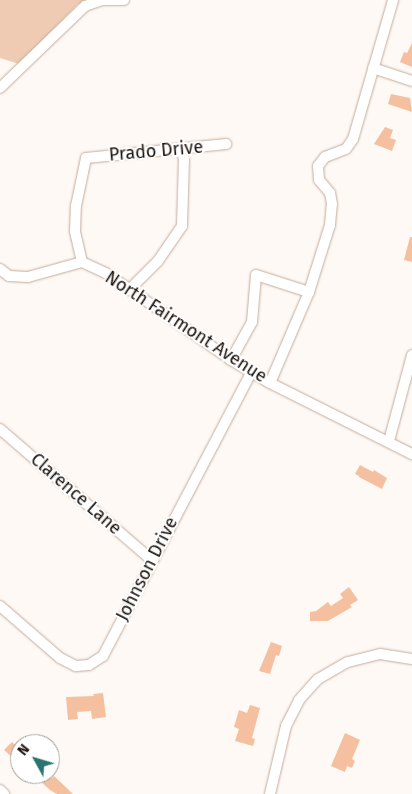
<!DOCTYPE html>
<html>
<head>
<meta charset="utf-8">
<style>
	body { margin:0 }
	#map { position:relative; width:412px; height:794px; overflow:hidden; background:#fef9f5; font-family:"Fira Sans",sans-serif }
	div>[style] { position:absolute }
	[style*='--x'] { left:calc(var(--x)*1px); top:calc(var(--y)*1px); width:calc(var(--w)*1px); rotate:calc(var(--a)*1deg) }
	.green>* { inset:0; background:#efcbb4 }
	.building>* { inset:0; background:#f4c09f }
	.roads { filter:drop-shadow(0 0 1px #c5ab9a) drop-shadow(0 0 1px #c5ab9a) }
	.minor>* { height:10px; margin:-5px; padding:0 5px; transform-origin:5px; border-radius:5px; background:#fff }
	span { translate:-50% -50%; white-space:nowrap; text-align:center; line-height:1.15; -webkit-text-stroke:4px #fff; paint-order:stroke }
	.street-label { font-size:18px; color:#1a110b }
	.north { position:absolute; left:10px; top:734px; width:50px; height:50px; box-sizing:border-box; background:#fff; border:1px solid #a3a09d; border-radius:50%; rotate:309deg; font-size:14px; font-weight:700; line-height:20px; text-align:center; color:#1a110b }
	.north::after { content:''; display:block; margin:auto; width:18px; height:22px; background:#2c746f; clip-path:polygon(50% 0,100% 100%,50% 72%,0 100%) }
</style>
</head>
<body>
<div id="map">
	<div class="green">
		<i style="clip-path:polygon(0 0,88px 0,78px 4px,19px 64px,0 58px)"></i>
	</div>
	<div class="building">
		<i style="clip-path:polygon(412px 43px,412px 67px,400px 62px,404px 52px,407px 53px)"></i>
		<i style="clip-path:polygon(391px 94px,410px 98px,412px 112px,388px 104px)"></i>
		<i style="clip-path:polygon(385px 127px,393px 130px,390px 138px,396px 140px,392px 151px,374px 144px)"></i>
		<i style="clip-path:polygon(410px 237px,412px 237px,412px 262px,404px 260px)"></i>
		<i style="clip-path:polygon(360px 465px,373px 472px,374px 470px,387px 478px,382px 489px,359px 477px,359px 476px,355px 474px)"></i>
		<i style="clip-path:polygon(349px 587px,358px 600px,350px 605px,352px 607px,328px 621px,310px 621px,310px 612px,316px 611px,328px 602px,331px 606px,343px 598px,340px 594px)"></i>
		<i style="clip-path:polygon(271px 642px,282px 646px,279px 656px,276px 655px,270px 674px,259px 671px)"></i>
		<i style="clip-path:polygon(103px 693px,106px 717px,92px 719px,91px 711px,77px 712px,78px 719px,68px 720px,66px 697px,94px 696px,93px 694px)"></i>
		<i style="clip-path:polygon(250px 705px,260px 708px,252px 738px,255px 739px,253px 746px,235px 741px,239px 729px,234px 727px,239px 710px,247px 713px)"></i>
		<i style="clip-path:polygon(345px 733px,360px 740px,352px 759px,355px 761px,352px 768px,347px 766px,345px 772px,331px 766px)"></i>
		<i style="clip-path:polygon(12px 742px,20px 749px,20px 770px,10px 761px,13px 758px,4px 750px)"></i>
		<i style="clip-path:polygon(45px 774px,52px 778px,54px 776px,73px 794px,57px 794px,50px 790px,39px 780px)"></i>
	</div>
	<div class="roads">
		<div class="minor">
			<i style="--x:373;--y:68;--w:41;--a:18.4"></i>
			<i style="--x:0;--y:88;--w:118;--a:-44"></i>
			<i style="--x:85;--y:6;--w:18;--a:-19"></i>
			<i style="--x:102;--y:0;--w:22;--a:0"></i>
			<i style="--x:82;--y:262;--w:26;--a:25"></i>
			<i style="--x:106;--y:273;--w:152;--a:34.8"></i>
			<i style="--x:231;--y:360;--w:45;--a:30.5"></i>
			<i style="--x:270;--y:383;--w:159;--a:26.6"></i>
			<i style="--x:82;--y:262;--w:32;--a:-103"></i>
			<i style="--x:75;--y:231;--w:25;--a:-88"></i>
			<i style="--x:76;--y:206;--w:49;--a:-78.2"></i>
			<i style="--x:86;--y:158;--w:141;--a:-5.7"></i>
			<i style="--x:0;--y:269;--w:11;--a:38"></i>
			<i style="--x:9;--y:276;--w:19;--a:3"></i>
			<i style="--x:28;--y:277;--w:56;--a:-15.5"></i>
			<i style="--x:129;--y:290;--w:41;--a:-45"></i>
			<i style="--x:158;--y:261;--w:42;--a:-55.6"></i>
			<i style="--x:182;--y:226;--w:66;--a:-88.3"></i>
			<i style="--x:184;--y:160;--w:10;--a:-101"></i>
			<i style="--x:231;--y:360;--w:43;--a:-61.1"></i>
			<i style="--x:252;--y:322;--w:47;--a:-85.1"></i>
			<i style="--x:256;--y:275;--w:56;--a:17.8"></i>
			<i style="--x:270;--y:383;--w:99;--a:-66.8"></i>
			<i style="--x:309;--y:292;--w:70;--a:-72.6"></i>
			<i style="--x:330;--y:225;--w:21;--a:-85"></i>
			<i style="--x:332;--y:204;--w:11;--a:-100"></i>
			<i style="--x:330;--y:193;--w:17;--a:-130"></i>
			<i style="--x:319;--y:180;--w:14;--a:-94"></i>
			<i style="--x:318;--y:166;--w:11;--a:-52"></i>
			<i style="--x:325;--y:157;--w:22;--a:-21"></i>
			<i style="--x:346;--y:149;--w:12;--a:-55"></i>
			<i style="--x:353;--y:139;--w:145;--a:-73.9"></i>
			<i style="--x:0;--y:429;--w:201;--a:40.8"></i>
			<i style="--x:389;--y:441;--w:89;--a:-75"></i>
			<i style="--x:0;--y:606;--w:79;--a:40.9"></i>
			<i style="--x:60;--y:658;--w:18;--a:27"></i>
			<i style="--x:76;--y:666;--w:13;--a:-4"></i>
			<i style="--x:89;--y:665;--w:17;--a:-33"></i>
			<i style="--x:103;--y:656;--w:322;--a:-62.4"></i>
			<i style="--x:0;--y:790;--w:6;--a:45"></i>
			<i style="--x:270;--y:794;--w:70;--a:-76.8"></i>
			<i style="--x:286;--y:726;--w:29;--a:-63"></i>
			<i style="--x:299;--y:700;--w:28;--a:-48"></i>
			<i style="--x:318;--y:679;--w:34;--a:-30"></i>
			<i style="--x:348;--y:662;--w:33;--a:-14"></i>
			<i style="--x:380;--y:654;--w:32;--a:9"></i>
		</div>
	</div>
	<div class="street-label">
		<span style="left:156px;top:151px;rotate:-5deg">Prado Drive</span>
		<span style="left:186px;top:327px;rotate:33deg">North Fairmont Avenue</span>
		<span style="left:76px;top:494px;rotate:41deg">Clarence Lane</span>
		<span style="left:147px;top:569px;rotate:-63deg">Johnson Drive</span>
	</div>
	<div class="north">N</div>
</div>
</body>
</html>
